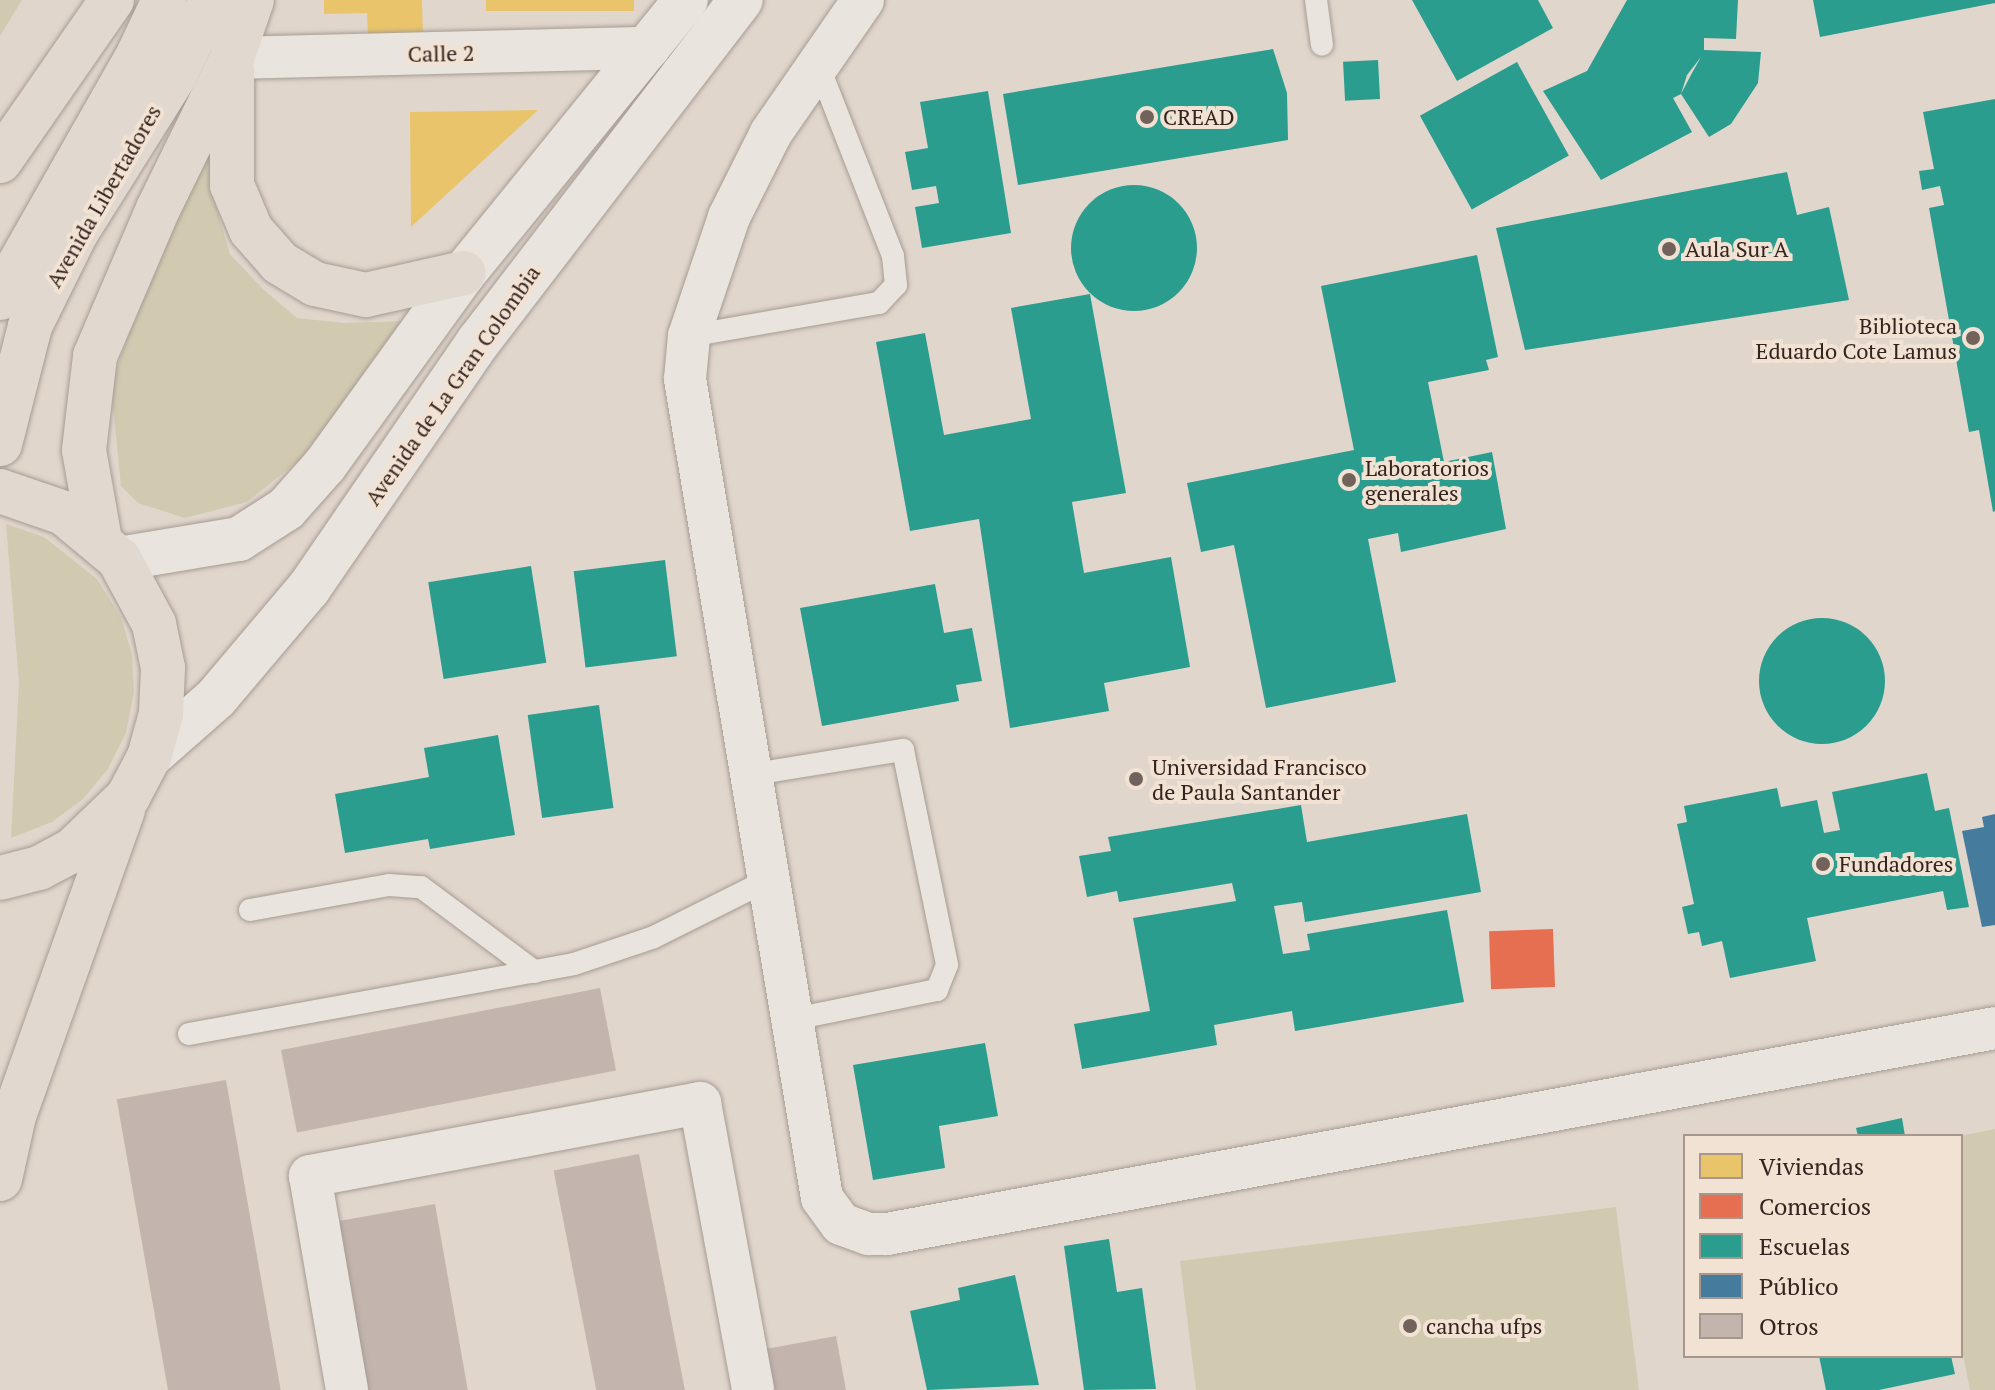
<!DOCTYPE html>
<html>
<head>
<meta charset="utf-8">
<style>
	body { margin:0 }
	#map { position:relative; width:1995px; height:1390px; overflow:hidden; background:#e1d6cc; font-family:"PT Serif",serif }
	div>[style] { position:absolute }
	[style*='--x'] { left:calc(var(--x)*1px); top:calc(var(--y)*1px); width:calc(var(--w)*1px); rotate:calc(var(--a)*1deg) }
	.green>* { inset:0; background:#d2cab0 }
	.homes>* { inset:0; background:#e9c46a; transform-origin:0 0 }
	.shops>* { inset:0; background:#e76f51; transform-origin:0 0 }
	.schools>* { inset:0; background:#2a9d8f; transform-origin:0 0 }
	.round { border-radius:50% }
	.public>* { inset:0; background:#457b9d }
	.building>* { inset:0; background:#c4b4ae; transform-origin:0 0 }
	.roads { filter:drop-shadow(0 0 2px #a69c95) drop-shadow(0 0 2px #a69c95) }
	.service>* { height:22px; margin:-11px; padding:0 11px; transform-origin:11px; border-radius:11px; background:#eae4de }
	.minor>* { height:42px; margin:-21px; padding:0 21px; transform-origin:21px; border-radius:21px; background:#eae4de }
	.tertiary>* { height:44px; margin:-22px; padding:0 22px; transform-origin:22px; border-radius:22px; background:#eae4de }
	.primary>* { height:44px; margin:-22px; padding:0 22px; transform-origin:22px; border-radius:22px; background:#e1d8cf }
	.dots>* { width:22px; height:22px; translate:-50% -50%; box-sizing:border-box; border:4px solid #f2e2d3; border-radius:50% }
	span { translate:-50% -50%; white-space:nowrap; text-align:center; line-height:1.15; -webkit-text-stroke:8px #f2e2d3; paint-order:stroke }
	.street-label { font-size:22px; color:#34241f }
	.poi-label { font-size:22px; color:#34241f }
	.left { translate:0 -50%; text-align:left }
	.right { translate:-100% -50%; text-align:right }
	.legend { position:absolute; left:1683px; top:1134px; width:280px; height:224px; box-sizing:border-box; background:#f2e2d3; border:2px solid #a6968b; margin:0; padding:10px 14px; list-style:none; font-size:24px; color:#34241f }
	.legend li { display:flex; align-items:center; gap:16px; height:40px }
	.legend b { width:40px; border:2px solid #a6968b }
</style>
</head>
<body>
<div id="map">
	<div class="green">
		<i style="clip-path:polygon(0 0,22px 0,0 36px)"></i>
		<i style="clip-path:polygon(214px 139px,214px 199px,230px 254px,264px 290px,297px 318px,344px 323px,404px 321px,303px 457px,247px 502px,185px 518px,138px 503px,121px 486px,111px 387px,142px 292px)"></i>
		<i style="clip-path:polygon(6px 524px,44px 537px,97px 579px,121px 617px,132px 655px,134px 692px,126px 733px,108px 769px,83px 799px,52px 822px,11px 838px,19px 682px)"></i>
		<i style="clip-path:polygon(1995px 1129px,1995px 1390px,1970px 1390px,1961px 1345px,1959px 1136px)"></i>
		<i style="clip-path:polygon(1616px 1207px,1639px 1390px,1196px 1390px,1180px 1261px)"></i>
	</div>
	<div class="homes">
		<i style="clip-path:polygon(324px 0,422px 0,423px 37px,368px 38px,367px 13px,324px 14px)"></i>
		<i style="left:486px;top:0;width:148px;height:11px"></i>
		<i style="clip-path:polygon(538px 110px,411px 227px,410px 112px)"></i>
	</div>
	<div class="shops">
		<i style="left:1553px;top:929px;width:58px;height:64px;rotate:88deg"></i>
	</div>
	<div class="schools">
		<i style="clip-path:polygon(1412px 0,1538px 0,1553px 28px,1457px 81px)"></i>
		<i style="clip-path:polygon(evenodd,1627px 0,1738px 0,1736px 39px,1704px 38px,1704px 50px,1761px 52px,1758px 83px,1731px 124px,1709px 137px,1681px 94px,1673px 98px,1692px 132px,1601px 180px,1543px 91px,1587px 71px,1627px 0,1701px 57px,1692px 73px,1681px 94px,1687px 75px,1701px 57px)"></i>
		<i style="clip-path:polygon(1813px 0,1995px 0,1995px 3px,1820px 37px)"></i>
		<i style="clip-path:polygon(1273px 49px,1287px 93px,1288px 140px,1018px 185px,1003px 94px)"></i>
		<i style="left:1378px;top:60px;width:39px;height:35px;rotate:87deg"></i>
		<i style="left:1517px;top:62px;width:107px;height:111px;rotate:61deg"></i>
		<i style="clip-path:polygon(988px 91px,1011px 233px,922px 248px,915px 207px,939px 203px,936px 186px,912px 190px,905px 152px,928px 148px,920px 102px)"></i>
		<i style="clip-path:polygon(1995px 99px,1995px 511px,1993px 512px,1979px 430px,1969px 432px,1929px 208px,1944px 205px,1940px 186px,1922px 190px,1919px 171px,1934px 169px,1923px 112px)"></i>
		<i style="clip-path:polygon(1787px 172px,1797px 215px,1829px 207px,1849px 300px,1525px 350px,1496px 228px)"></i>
		<i class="round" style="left:1071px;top:185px;width:126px;height:126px"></i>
		<i style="clip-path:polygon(1477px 255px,1498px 357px,1486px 360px,1489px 370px,1428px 382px,1444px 462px,1492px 452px,1506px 529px,1401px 552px,1398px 533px,1368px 539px,1396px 682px,1266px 708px,1234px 545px,1201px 552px,1187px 483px,1354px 450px,1321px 286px)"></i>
		<i style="clip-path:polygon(1090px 294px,1126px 493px,1072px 502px,1084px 573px,1171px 557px,1190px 667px,1104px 683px,1109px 711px,1010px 728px,979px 519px,910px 531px,876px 342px,925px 333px,944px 435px,1031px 419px,1011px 308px)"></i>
		<i style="left:665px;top:560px;width:97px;height:92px;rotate:83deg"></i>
		<i style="left:531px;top:566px;width:98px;height:104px;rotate:81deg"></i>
		<i style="clip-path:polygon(935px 584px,944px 633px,972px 628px,982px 681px,956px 685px,959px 701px,822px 726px,800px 608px)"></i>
		<i class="round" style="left:1759px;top:618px;width:126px;height:126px"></i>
		<i style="left:599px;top:705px;width:104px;height:72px;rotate:82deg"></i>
		<i style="clip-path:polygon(498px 735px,515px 835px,430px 849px,428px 839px,345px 853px,335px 794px,429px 777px,424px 748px)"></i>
		<i style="clip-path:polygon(1927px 773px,1935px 811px,1949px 808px,1969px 907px,1947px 910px,1943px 891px,1807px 918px,1816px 961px,1730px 978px,1722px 941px,1702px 946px,1699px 932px,1688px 934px,1682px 907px,1694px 904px,1677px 824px,1687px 822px,1684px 806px,1777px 788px,1781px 807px,1817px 800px,1824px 833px,1840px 830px,1832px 792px)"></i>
		<i style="clip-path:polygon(1301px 805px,1307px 842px,1467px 814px,1481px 892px,1305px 922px,1302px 902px,1274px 906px,1283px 954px,1310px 950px,1307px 934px,1447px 910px,1464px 1002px,1295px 1031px,1292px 1011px,1214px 1025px,1217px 1045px,1082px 1069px,1074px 1024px,1150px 1011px,1133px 918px,1236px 901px,1232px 883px,1119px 902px,1117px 891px,1087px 897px,1079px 856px,1111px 851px,1108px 837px)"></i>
		<i style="clip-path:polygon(985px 1043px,998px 1116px,939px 1126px,945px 1168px,873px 1180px,853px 1065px)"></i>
		<i style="clip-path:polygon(1902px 1118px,1905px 1136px,1858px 1136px,1856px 1128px)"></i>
		<i style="clip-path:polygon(1109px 1239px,1117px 1292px,1142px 1288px,1156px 1389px,1084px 1390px,1064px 1246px)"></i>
		<i style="clip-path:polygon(1015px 1275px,1039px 1385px,927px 1390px,910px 1311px,960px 1300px,958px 1288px)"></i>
		<i style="clip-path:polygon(1819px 1356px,1951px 1356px,1955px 1374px,1879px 1390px,1826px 1390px)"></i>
	</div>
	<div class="public">
		<i style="clip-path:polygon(1995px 814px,1995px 925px,1982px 927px,1962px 831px,1984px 827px,1982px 817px)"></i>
	</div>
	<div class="building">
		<i style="left:600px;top:988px;width:84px;height:325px;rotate:79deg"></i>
		<i style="left:226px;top:1080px;width:315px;height:111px;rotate:80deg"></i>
		<i style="left:639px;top:1154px;width:241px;height:87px;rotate:79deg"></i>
		<i style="left:435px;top:1204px;width:189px;height:102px;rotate:80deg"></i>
		<i style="clip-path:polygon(836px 1336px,846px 1390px,757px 1390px,750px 1352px)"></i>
	</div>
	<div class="roads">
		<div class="service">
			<i style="--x:1316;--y:0;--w:45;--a:82.4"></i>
			<i style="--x:689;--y:336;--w:193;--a:-9.9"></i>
			<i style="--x:879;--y:303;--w:25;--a:-47"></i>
			<i style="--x:896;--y:285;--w:29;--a:-96"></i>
			<i style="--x:893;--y:256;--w:208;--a:-111.4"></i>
			<i style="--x:748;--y:775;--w:157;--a:-9.2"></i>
			<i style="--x:903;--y:750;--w:219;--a:78.4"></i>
			<i style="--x:947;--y:965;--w:27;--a:112"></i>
			<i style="--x:937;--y:990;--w:151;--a:168.5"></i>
			<i style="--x:250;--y:910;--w:141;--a:-10.2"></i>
			<i style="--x:389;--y:885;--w:32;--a:4"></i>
			<i style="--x:421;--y:887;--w:142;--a:36.7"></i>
			<i style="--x:189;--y:1034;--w:391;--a:-10.3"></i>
			<i style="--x:574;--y:964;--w:84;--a:-18.6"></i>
			<i style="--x:654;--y:937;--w:125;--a:-26.6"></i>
		</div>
		<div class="minor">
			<i style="--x:863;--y:0;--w:162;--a:124.7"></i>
			<i style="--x:771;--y:133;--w:94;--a:116.6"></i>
			<i style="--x:729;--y:217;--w:126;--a:108.6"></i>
			<i style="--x:689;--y:336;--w:43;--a:95.3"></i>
			<i style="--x:685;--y:379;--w:830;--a:80.5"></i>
			<i style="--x:822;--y:1198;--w:32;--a:54"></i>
			<i style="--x:841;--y:1224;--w:30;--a:20"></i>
			<i style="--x:869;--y:1234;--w:18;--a:0"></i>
			<i style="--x:887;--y:1234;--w:1127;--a:-10.53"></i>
			<i style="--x:232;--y:58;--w:417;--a:-1.4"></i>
			<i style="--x:347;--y:1390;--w:217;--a:-99.8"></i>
			<i style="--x:310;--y:1176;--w:397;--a:-10.6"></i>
			<i style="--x:700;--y:1103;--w:292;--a:79.5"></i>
		</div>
		<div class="tertiary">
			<i style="--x:119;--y:559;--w:122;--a:-9.5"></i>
			<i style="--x:239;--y:539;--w:56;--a:-32.6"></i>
			<i style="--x:286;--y:509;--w:59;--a:-48.4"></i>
			<i style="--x:325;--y:465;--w:237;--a:-54.1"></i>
			<i style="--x:464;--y:273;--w:352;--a:-50.9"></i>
			<i style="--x:149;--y:757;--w:89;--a:-41.4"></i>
			<i style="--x:216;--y:698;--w:144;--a:-49.8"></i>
			<i style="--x:309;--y:588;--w:300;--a:-55.5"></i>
			<i style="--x:479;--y:341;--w:430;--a:-52.5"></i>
		</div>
		<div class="primary">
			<i style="--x:232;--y:70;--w:115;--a:90"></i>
			<i style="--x:232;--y:185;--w:49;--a:67.1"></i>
			<i style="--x:251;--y:230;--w:44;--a:48.7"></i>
			<i style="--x:280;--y:263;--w:41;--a:31"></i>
			<i style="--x:315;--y:284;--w:52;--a:12.2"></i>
			<i style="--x:366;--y:295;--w:100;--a:-12.7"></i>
			<i style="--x:0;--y:161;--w:196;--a:-55.2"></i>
			<i style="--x:0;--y:298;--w:282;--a:-60.4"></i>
			<i style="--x:139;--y:53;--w:59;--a:-64.7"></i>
			<i style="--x:0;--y:444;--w:122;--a:-75.7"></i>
			<i style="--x:30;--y:326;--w:104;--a:-63.7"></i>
			<i style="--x:76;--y:233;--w:186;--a:-57.9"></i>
			<i style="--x:175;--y:75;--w:83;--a:-64.4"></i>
			<i style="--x:0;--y:491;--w:68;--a:19"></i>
			<i style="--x:64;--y:513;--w:72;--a:39.9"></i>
			<i style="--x:119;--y:559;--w:74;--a:61.7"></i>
			<i style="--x:154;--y:624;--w:45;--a:78.4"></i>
			<i style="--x:163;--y:668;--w:46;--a:92.5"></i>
			<i style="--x:161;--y:714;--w:45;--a:105.6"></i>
			<i style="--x:149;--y:757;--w:45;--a:117.7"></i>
			<i style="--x:128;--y:797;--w:76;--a:136.1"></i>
			<i style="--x:73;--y:850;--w:38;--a:152"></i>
			<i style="--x:39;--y:868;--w:40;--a:165.6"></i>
			<i style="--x:100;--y:540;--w:91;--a:-100.1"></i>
			<i style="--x:84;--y:450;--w:95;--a:-83.3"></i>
			<i style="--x:95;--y:356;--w:160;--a:-66.8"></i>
			<i style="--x:158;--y:209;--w:168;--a:-63.9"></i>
			<i style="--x:232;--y:58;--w:61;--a:-71"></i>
			<i style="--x:0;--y:1179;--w:65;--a:-77.5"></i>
			<i style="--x:14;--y:1116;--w:325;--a:-70.4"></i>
		</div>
	</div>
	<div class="dots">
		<i style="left:1147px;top:117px;background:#71625c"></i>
		<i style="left:1669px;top:249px;background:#71625c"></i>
		<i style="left:1973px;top:338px;background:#71625c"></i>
		<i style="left:1349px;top:480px;background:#71625c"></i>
		<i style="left:1136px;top:779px;background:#71625c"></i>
		<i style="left:1823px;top:864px;background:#71625c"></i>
		<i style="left:1410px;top:1326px;background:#71625c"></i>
	</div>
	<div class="street-label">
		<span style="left:441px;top:53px;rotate:-1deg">Calle 2</span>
		<span style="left:103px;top:196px;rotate:-60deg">Avenida Libertadores</span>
		<span style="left:452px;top:385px;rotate:-55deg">Avenida de La Gran Colombia</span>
	</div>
	<div class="poi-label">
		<span class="left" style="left:1163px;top:117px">CREAD</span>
		<span class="left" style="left:1685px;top:249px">Aula Sur A</span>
		<span class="right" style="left:1957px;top:338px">Biblioteca<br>Eduardo Cote Lamus</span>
		<span class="left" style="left:1365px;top:480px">Laboratorios<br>generales</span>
		<span class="left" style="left:1152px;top:779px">Universidad Francisco<br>de Paula Santander</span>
		<span class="left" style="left:1839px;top:864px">Fundadores</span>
		<span class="left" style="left:1426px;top:1326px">cancha ufps</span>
	</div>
	<ul class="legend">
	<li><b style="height:22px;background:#e9c46a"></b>Viviendas</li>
	<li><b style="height:22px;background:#e76f51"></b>Comercios</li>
	<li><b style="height:22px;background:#2a9d8f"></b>Escuelas</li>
	<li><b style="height:22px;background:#457b9d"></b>Público</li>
	<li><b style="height:22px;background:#c4b4ae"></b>Otros</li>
	</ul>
</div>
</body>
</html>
